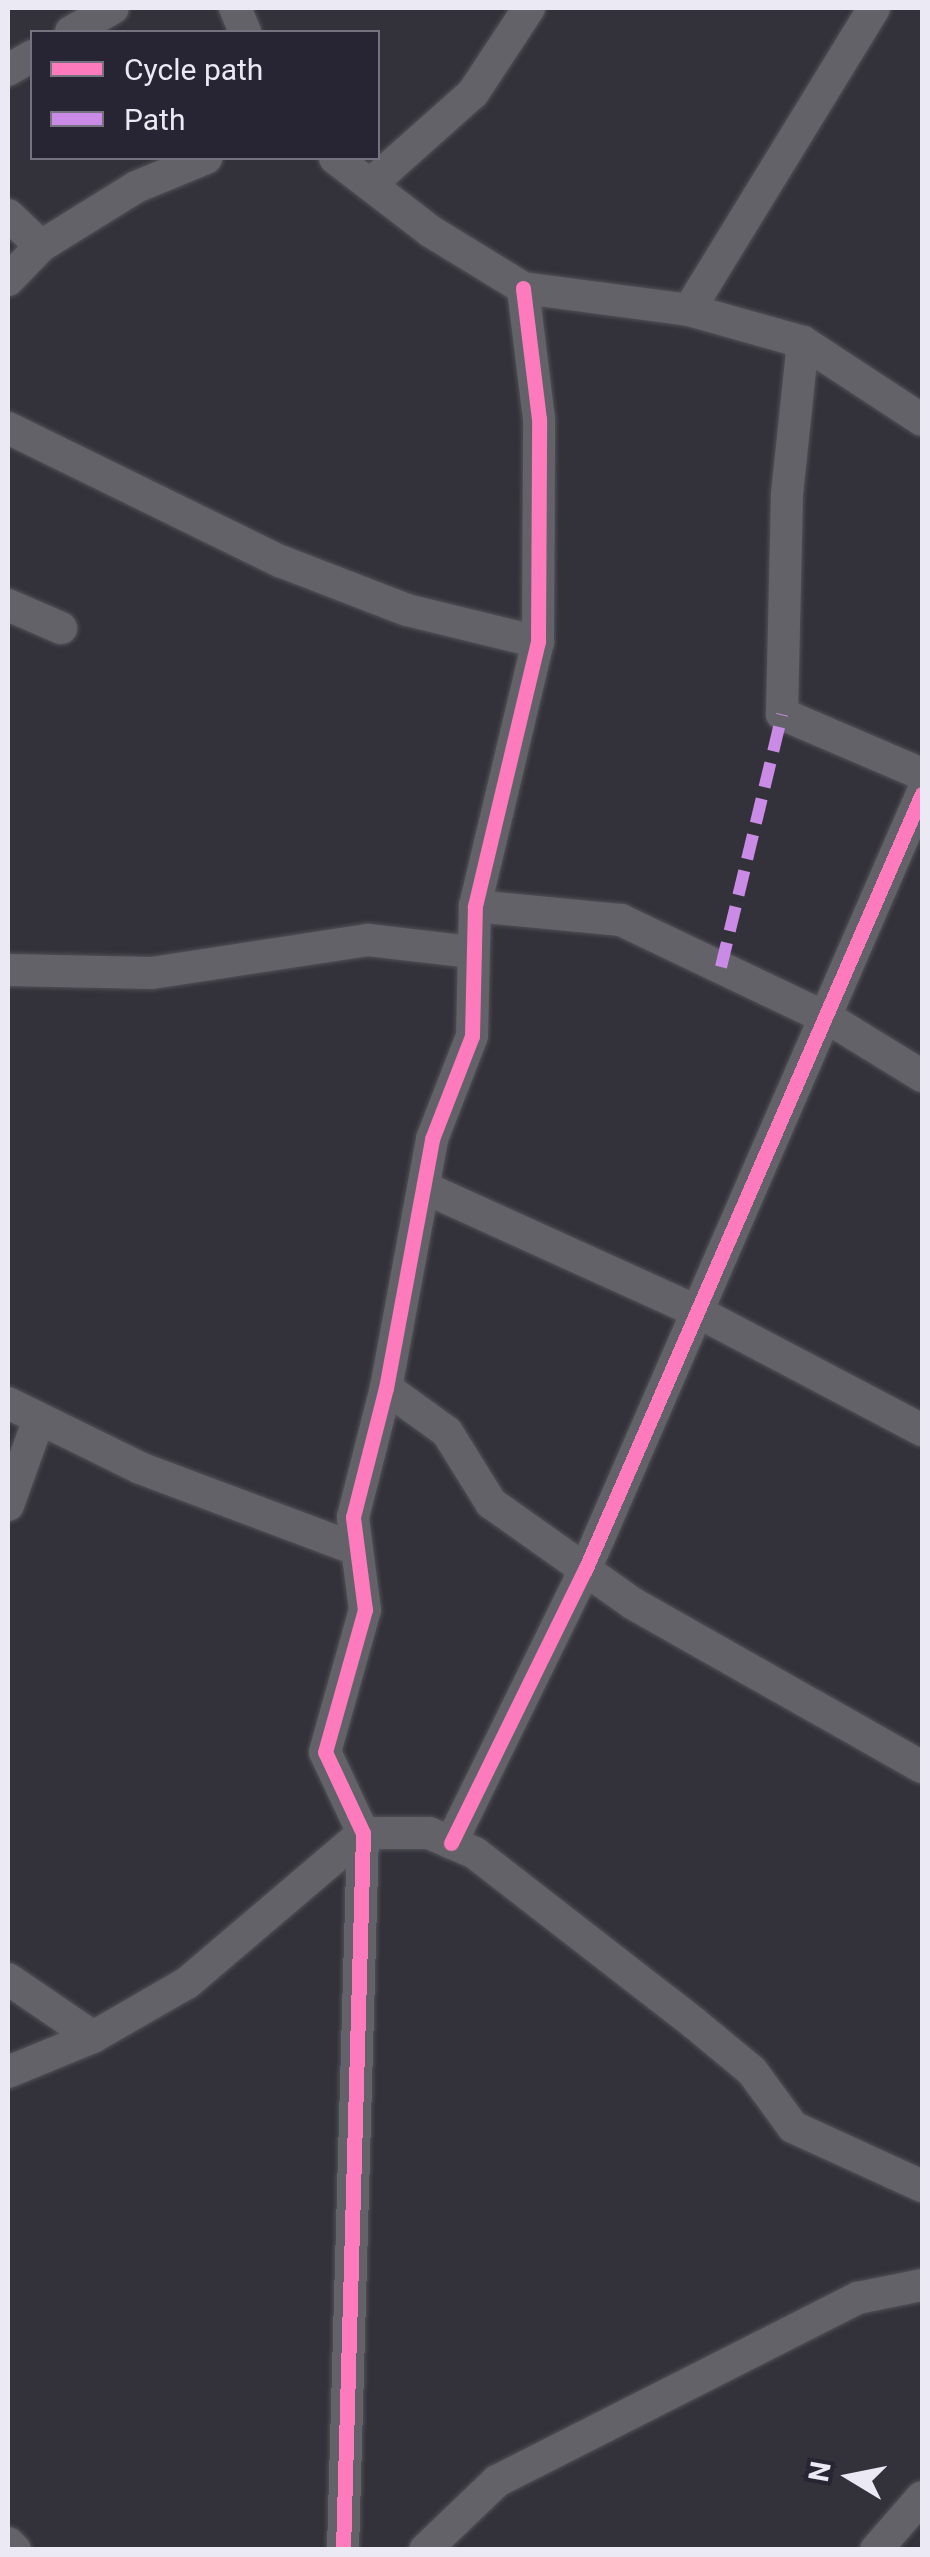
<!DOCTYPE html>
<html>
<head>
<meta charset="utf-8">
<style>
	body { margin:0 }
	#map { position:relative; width:930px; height:2557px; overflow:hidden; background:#33323a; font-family:Roboto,sans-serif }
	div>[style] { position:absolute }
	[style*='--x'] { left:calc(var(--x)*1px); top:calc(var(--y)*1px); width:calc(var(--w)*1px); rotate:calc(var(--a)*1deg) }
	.roads { filter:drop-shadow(0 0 2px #515057) drop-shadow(0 0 2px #515057) }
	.street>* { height:32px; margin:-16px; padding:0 16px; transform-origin:16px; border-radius:16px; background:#636268 }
	.quiet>* { height:12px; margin-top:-6px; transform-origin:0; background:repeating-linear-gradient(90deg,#ca8be6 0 25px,transparent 0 37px) }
	.cycleway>* { height:15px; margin:-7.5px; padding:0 7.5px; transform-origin:7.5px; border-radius:7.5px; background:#fd7abc }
	span { translate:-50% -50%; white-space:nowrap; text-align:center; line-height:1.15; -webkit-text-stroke:10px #272433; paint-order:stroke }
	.frame { position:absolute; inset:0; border:10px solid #ebe9f3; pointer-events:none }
	.legend { position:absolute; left:30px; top:30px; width:350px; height:130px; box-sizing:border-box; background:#272433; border:2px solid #757380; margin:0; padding:12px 18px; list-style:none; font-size:30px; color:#ebe9f3 }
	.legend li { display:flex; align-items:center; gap:20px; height:50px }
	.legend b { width:50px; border:2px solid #757380 }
	.north { position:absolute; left:800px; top:2427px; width:100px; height:100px; -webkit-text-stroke:8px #272433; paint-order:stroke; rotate:280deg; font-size:28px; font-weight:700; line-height:40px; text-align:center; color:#ebe9f3 }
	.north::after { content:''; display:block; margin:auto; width:35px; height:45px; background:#ebe9f3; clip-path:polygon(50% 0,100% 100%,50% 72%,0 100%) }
</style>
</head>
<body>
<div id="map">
	<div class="roads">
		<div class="street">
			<i style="--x:235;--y:8;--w:26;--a:67"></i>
			<i style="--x:71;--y:32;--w:48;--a:-29.7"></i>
			<i style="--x:8;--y:70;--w:28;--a:-30"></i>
			<i style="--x:335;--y:158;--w:120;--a:37.5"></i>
			<i style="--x:430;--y:231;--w:109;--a:31.5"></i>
			<i style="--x:523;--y:288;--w:167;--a:7.5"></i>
			<i style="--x:689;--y:310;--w:118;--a:15.7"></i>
			<i style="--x:803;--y:342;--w:142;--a:33.2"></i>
			<i style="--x:373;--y:182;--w:134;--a:-41.7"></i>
			<i style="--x:473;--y:93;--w:102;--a:-56.6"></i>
			<i style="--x:8;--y:215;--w:45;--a:43.2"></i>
			<i style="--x:8;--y:280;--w:47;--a:-45.9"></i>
			<i style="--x:41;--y:246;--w:112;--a:-31.8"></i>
			<i style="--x:136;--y:187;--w:76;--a:-22.5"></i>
			<i style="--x:689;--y:310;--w:354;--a:-58.5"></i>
			<i style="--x:803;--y:342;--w:153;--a:96"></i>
			<i style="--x:787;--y:494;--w:220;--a:91.3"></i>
			<i style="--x:782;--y:714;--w:152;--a:23.2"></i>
			<i style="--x:8;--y:428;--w:303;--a:26.1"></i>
			<i style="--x:280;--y:561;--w:136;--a:21.1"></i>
			<i style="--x:407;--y:610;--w:135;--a:13.7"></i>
			<i style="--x:8;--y:605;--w:58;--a:23.5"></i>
			<i style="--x:475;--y:906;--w:147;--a:5.5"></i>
			<i style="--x:621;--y:920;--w:233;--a:25.5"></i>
			<i style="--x:831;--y:1020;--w:107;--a:31.6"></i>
			<i style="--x:8;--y:970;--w:144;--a:1.2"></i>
			<i style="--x:152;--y:973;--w:219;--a:-8.7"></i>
			<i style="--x:368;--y:940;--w:105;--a:6.6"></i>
			<i style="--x:425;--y:1188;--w:302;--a:24.4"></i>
			<i style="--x:700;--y:1313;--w:251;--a:27.8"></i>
			<i style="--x:386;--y:1388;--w:75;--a:35.8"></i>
			<i style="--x:447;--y:1432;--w:84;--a:58.2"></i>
			<i style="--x:491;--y:1503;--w:173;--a:35.3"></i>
			<i style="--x:632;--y:1603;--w:333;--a:29.5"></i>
			<i style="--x:8;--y:1403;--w:147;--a:26.2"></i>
			<i style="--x:140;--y:1468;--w:230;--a:20.6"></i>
			<i style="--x:8;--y:1505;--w:91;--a:-70.2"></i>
			<i style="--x:451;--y:1843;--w:304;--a:-63.9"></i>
			<i style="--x:585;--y:1570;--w:846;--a:-66.53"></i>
			<i style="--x:8;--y:1979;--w:103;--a:34.3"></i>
			<i style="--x:8;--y:2072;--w:92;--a:-22.4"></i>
			<i style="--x:93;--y:2037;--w:108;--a:-29.9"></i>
			<i style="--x:187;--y:1983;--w:231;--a:-40.4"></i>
			<i style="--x:363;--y:1833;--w:66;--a:0"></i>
			<i style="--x:429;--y:1833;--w:50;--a:23.5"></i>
			<i style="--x:475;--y:1853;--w:277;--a:37.8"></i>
			<i style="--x:694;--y:2023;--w:75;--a:39.6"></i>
			<i style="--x:752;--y:2071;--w:69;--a:53.8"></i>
			<i style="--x:793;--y:2127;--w:142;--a:24.6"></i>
			<i style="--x:8;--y:2543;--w:10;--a:45"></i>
			<i style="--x:343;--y:2550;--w:717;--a:-88.4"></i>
			<i style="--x:363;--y:1833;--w:89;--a:-115.1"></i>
			<i style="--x:325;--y:1752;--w:148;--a:-74.3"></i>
			<i style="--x:365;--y:1610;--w:94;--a:-97.4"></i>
			<i style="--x:353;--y:1517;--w:133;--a:-75.7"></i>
			<i style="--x:386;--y:1388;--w:253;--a:-79.5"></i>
			<i style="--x:432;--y:1139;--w:110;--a:-68.8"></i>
			<i style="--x:472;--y:1036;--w:130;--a:-88.7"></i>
			<i style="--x:475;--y:906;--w:271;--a:-76.6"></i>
			<i style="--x:538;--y:642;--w:223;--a:-89.7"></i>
			<i style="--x:539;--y:419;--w:132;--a:-97"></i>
			<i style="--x:425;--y:2550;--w:100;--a:-43.8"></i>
			<i style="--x:497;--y:2481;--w:405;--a:-26.9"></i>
			<i style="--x:858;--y:2298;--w:65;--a:-11.5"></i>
			<i style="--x:876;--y:2550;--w:70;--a:-49"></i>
		</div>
	</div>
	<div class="quiet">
		<i style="--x:721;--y:967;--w:260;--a:-76.4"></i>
	</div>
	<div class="cycleway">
		<i style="--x:451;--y:1843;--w:304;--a:-63.9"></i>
		<i style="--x:585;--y:1570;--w:846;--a:-66.53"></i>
		<i style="--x:343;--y:2550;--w:717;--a:-88.4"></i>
		<i style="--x:363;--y:1833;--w:89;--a:-115.1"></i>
		<i style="--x:325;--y:1752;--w:148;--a:-74.3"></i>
		<i style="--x:365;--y:1610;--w:94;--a:-97.4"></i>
		<i style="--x:353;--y:1517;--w:133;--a:-75.7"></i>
		<i style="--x:386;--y:1388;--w:253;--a:-79.5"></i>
		<i style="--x:432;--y:1139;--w:110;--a:-68.8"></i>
		<i style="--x:472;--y:1036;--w:130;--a:-88.7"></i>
		<i style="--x:475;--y:906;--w:271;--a:-76.6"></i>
		<i style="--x:538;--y:642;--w:223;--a:-89.7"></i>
		<i style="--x:539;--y:419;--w:132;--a:-97"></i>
	</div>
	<div class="frame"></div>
	<ul class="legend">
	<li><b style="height:12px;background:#fd7abc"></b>Cycle path</li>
	<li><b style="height:12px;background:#ca8be6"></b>Path</li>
	</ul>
	<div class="north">N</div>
</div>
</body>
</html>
